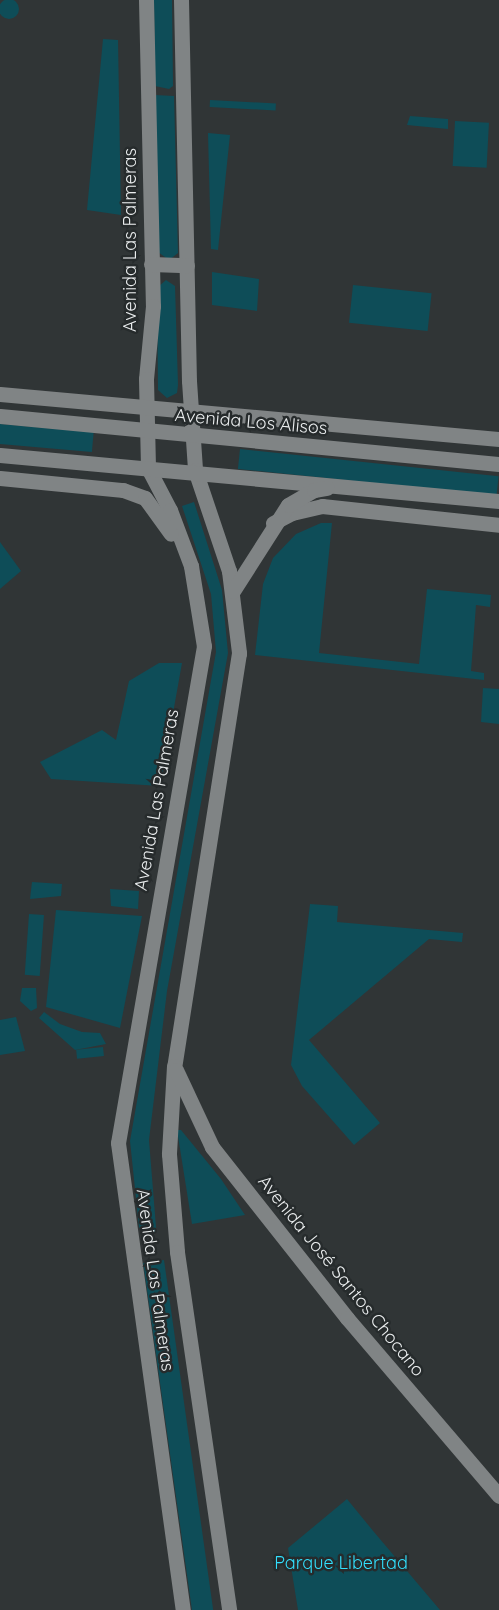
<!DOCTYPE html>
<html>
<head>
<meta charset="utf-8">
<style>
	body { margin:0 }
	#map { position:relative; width:499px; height:1610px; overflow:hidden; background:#303536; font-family:Quicksand,sans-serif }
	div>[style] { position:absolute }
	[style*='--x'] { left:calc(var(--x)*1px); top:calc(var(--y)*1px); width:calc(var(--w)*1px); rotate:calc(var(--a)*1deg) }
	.green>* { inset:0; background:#0e4d58; transform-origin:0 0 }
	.round { border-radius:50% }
	.secondary>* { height:15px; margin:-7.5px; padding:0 7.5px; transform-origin:7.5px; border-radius:7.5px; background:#808485 }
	span { translate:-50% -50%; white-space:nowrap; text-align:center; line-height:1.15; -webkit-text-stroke:5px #262b2c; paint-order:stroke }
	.street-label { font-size:18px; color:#ebeeef }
	.park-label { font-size:18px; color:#32dffd }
</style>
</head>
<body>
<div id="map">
	<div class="green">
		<i class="round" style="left:-1px;top:-1px;width:20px;height:20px"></i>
		<i style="clip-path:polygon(154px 0,172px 0,173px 86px,169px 89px,155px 86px)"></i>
		<i style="clip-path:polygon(103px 39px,118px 40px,121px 215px,87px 210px)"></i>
		<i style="clip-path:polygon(155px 95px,174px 96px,178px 253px,169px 260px,158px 252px)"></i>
		<i style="left:210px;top:100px;width:66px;height:7px;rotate:3deg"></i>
		<i style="clip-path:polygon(410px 116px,448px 119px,448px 129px,407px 125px)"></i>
		<i style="left:455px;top:121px;width:34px;height:45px;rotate:3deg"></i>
		<i style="clip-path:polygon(208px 133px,230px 135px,218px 250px,211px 249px)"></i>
		<i style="clip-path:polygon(212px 272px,259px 279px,257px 311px,212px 305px)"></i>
		<i style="clip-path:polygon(166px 280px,175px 286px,178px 385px,177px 393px,167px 398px,158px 390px,157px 288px)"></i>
		<i style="left:353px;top:285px;width:79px;height:38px;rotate:6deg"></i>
		<i style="left:0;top:424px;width:94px;height:20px;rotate:5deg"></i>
		<i style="left:240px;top:449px;width:260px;height:20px;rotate:6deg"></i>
		<i style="clip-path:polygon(194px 502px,222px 590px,228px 653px,167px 991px,149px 1140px,156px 1227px,154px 1233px,143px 1233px,139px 1227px,130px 1141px,216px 652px,211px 594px,182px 506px)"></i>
		<i style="clip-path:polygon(321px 523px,332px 523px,319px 653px,419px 664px,427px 589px,491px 595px,490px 607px,476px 605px,471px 671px,484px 673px,484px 680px,255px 655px,263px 584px,273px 558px,296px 534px)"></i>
		<i style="clip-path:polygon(0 542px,21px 571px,0 589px)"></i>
		<i style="clip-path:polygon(159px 663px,182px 663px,160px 786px,51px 779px,40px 762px,102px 730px,116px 740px,129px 681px)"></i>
		<i style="clip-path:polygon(483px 688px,499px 689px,499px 724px,481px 722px)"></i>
		<i style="clip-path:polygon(32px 882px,62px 884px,61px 896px,30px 899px)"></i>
		<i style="clip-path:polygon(110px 889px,139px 891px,138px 909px,111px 906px)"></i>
		<i style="clip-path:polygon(310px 904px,338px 906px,337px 922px,463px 933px,462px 942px,429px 939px,309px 1040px,380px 1123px,354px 1145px,302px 1086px,291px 1065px)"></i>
		<i style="clip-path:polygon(56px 910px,142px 916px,120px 1028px,46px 1007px)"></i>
		<i style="left:29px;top:914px;width:15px;height:61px;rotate:4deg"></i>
		<i style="clip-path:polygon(22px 988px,36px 988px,37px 1008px,31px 1011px,20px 1001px)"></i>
		<i style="clip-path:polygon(44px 1012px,60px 1024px,82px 1032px,100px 1033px,106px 1044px,75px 1050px,39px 1018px)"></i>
		<i style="clip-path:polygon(16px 1017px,25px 1051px,0 1055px,0 1020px)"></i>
		<i style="left:103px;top:1047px;width:9px;height:27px;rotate:84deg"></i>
		<i style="clip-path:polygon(177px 1130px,181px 1130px,221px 1179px,245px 1215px,192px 1224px)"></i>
		<i style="left:164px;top:1260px;width:354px;height:21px;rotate:82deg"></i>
		<i style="clip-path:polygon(347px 1499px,374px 1532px,440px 1610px,298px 1610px,288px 1548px)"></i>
	</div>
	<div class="secondary">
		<i style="--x:146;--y:0;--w:306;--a:88.7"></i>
		<i style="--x:153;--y:306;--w:73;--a:95.5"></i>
		<i style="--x:146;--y:379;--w:89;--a:88.7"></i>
		<i style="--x:148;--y:468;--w:47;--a:62.4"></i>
		<i style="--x:170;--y:510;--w:60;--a:69.4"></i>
		<i style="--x:191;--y:566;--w:81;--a:80.8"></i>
		<i style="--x:204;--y:646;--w:504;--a:99.82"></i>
		<i style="--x:118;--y:1143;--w:472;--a:82.1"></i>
		<i style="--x:181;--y:0;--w:381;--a:88.8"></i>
		<i style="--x:189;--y:381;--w:89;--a:86.1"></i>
		<i style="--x:195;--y:470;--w:107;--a:71.4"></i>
		<i style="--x:229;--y:571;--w:83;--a:83"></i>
		<i style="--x:239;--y:653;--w:418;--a:98.9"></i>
		<i style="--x:174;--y:1066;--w:88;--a:93.3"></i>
		<i style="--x:169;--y:1154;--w:98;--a:85.3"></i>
		<i style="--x:177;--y:1252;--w:362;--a:81.7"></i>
		<i style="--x:151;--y:264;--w:36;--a:2"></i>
		<i style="--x:0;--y:394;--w:501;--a:5.15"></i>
		<i style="--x:0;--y:416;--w:501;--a:5.49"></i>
		<i style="--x:0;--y:455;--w:501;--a:5.27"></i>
		<i style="--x:0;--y:478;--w:124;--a:5.6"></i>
		<i style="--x:123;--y:490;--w:23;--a:20"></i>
		<i style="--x:145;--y:498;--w:44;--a:54.2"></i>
		<i style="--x:273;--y:523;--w:21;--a:-28"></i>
		<i style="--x:292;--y:513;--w:31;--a:-13"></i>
		<i style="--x:322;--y:506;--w:178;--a:6.1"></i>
		<i style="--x:233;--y:591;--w:102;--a:-57.4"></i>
		<i style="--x:288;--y:505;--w:30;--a:-30"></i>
		<i style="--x:314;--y:490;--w:13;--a:-9"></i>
		<i style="--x:176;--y:1070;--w:85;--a:64.9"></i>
		<i style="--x:212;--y:1147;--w:218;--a:51.7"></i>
		<i style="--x:347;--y:1318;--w:234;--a:49.5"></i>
	</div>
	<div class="street-label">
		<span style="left:130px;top:240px;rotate:-90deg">Avenida Las Palmeras</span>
		<span style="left:251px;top:422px;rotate:5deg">Avenida Los Alisos</span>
		<span style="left:157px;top:800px;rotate:-80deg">Avenida Las Palmeras</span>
		<span style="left:341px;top:1276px;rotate:51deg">Avenida José Santos Chocano</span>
		<span style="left:155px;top:1280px;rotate:82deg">Avenida Las Palmeras</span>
	</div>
	<div class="park-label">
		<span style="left:341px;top:1563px">Parque Libertad</span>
	</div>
</div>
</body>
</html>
